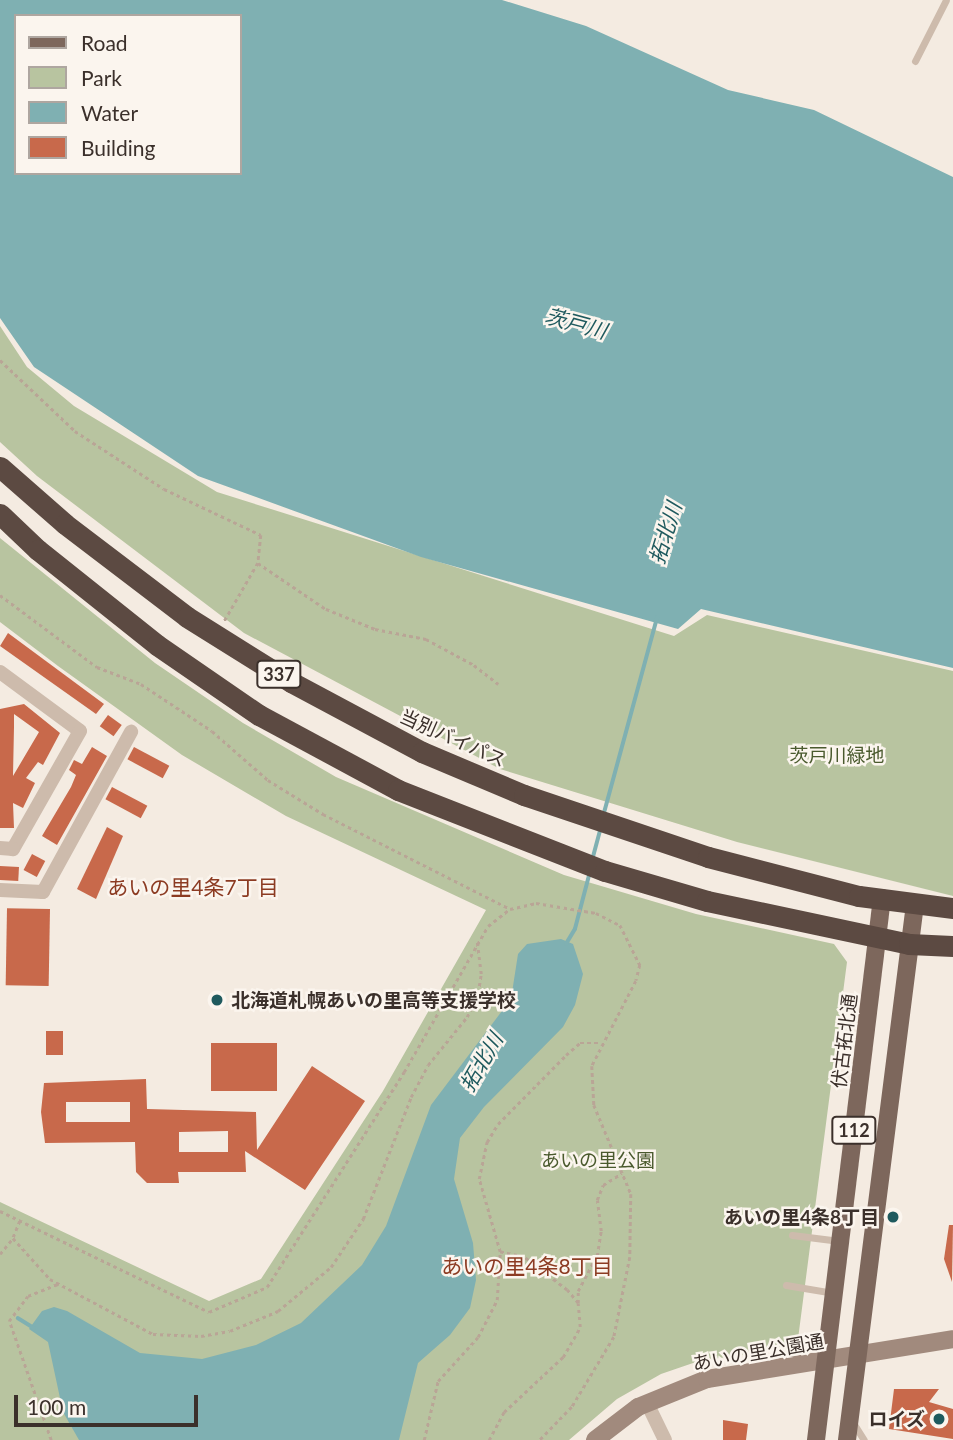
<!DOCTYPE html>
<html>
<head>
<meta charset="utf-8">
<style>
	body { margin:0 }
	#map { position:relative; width:953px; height:1440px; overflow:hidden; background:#f4ebe1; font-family:Lato,"Noto Sans JP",sans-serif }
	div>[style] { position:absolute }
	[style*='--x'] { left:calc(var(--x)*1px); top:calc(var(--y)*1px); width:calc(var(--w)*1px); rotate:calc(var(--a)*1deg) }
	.green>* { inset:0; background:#b8c4a0 }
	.water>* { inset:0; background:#7fb0b2 }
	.stream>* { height:3.5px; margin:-1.75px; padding:0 1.75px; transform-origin:1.75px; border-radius:1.75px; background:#7fb0b2 }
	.building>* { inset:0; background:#c8694b; transform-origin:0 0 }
	.path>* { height:2.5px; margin-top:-1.25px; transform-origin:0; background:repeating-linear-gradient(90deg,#b9a596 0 3.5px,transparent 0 7px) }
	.lane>* { height:7px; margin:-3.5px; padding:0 3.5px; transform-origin:3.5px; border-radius:3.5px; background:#cdbbac }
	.street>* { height:14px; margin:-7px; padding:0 7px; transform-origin:7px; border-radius:7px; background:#cdbbac }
	.secondary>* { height:18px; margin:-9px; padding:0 9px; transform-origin:9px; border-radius:9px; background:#a18a7d }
	.primary>* { height:18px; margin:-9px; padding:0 9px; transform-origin:9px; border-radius:9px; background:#7d675c }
	.highway>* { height:21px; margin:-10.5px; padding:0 10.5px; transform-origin:10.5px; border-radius:10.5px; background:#5c4a42 }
	.dots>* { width:19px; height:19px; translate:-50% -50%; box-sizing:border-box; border:4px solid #fbf5ee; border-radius:50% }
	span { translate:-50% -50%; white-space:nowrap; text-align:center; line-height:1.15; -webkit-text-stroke:5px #fbf5ee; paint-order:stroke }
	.shield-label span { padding:2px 5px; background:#fbf5ee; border:2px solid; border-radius:5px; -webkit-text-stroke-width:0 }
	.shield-label { font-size:18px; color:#3b302b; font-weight:700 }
	.street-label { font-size:19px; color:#3b302b }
	.park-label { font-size:19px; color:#4a5a2e }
	.poi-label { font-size:19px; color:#3b302b; font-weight:700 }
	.left { translate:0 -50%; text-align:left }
	.right { translate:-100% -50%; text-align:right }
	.water-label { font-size:21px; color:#1f5a5e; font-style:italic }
	.neighbourhood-label { font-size:21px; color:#8c3b22 }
	.legend { position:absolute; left:14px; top:14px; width:228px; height:161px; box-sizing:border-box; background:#fbf5ee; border:2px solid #aea6a0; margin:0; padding:9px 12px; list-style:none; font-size:21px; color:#3b302b }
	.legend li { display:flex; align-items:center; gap:14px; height:35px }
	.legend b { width:35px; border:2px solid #aea6a0 }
	.scale { position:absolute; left:14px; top:1395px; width:184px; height:32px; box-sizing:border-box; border:4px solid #3b302b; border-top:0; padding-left:9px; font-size:21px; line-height:24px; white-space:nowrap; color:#3b302b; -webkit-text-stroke:5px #fbf5ee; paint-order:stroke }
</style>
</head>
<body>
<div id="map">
	<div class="green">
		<i style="clip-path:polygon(0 326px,27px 367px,74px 406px,217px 492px,674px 636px,707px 615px,953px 671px,953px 896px,737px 842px,500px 769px,244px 633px,37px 476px,0 442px)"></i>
		<i style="clip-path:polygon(0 538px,155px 663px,243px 723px,336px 777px,564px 875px,696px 914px,834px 944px,847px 962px,798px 1339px,789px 1347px,696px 1362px,661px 1374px,617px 1399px,569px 1440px,0 1440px,0 1202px,209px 1301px,261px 1279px,383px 1091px,486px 910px,286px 816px,182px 755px,58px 666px,0 622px)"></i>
	</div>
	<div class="water">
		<i style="clip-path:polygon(evenodd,0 0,502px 0,586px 26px,728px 90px,814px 110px,953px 177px,953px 668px,701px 609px,678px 629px,421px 557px,198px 476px,34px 367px,0 318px,0 0,16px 16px,240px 16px,240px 173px,16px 173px,16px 16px)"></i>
		<i style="clip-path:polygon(561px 939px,573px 944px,583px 974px,575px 1005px,563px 1027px,484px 1107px,460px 1138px,454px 1179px,473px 1243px,476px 1280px,470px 1308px,450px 1335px,418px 1363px,399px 1440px,79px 1440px,63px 1412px,48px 1342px,29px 1329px,42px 1311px,54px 1307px,67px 1311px,140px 1353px,202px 1359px,256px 1345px,301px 1323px,362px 1265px,386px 1226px,431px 1105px,511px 999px,518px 954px,527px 944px)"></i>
	</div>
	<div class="stream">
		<i style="--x:604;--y:813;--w:202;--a:-74.8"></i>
		<i style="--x:593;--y:857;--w:30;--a:-75"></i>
		<i style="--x:566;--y:944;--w:17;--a:-59"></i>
		<i style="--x:575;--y:929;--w:59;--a:-75.3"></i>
		<i style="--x:18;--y:1318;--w:19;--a:32"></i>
	</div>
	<div class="building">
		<i style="clip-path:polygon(8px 633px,104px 704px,96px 714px,0 646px)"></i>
		<i style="clip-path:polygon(evenodd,24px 704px,60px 733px,43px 765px,38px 762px,26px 778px,35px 783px,23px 808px,13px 803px,14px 828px,0 828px,0 709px,24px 704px,14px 714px,39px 732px,13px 776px,14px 727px,14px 714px)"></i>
		<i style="left:108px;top:715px;width:17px;height:14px;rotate:36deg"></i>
		<i style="clip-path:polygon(92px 747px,107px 756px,57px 845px,42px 836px,71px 787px,76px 775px,69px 770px,74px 760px,82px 764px)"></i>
		<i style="left:134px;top:747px;width:40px;height:14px;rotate:28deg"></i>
		<i style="left:112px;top:787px;width:40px;height:14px;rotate:28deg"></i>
		<i style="clip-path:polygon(107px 827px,123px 836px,96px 899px,77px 889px)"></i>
		<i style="left:32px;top:854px;width:15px;height:18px;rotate:28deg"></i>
		<i style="left:0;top:866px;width:19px;height:14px;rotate:3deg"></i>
		<i style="left:50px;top:909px;width:77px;height:43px;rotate:91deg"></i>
		<i style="left:46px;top:1031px;width:17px;height:24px"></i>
		<i style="left:277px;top:1043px;width:48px;height:66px;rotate:90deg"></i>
		<i style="clip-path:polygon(evenodd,312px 1066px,365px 1101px,305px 1190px,245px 1151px,246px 1172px,178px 1172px,179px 1183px,147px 1183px,136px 1172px,135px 1142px,45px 1143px,41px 1112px,44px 1083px,146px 1079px,147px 1109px,256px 1112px,257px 1150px,312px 1066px,66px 1102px,130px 1102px,130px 1122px,66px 1122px,66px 1102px,312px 1066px,228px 1131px,228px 1152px,179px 1152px,179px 1132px,228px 1131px)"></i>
		<i style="clip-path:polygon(949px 1225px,953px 1225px,952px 1282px,944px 1259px)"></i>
		<i style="clip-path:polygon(894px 1389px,939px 1389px,929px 1402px,953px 1409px,953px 1439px,889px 1429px)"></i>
		<i style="clip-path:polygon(723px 1420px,748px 1424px,746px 1440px,723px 1440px)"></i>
	</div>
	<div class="path">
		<i style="--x:0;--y:360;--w:103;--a:43.4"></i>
		<i style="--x:75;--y:431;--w:106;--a:33.1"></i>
		<i style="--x:164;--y:489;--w:107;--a:25.4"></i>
		<i style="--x:261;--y:535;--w:28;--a:96"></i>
		<i style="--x:258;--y:563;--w:68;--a:120"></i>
		<i style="--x:258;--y:563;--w:82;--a:34.1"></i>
		<i style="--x:326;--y:609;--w:53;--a:22.2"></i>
		<i style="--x:375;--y:629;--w:52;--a:11.1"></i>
		<i style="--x:426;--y:639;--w:55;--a:28.4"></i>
		<i style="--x:474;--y:665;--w:31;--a:38"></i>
		<i style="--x:0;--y:595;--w:121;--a:36.6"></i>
		<i style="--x:97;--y:667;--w:47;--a:21.1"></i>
		<i style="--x:141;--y:684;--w:85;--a:33.5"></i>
		<i style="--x:212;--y:731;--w:74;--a:41.2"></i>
		<i style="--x:268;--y:780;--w:65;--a:31.7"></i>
		<i style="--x:323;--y:814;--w:210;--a:26.9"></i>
		<i style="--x:0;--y:1211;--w:232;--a:25.8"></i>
		<i style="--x:209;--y:1312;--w:63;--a:-23.3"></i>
		<i style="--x:267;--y:1287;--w:255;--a:-57.5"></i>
		<i style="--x:404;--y:1072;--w:168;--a:-60.1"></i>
		<i style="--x:488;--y:926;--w:28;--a:-38"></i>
		<i style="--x:510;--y:909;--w:27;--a:-13"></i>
		<i style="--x:536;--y:903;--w:61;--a:9.5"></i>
		<i style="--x:596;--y:913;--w:27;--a:27"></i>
		<i style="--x:620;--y:925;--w:45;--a:63.4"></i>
		<i style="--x:640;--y:965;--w:16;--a:104"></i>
		<i style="--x:636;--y:981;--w:96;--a:117.4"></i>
		<i style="--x:592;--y:1066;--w:39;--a:87"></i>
		<i style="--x:594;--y:1105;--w:96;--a:67.4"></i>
		<i style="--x:631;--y:1194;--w:63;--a:90.9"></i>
		<i style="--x:630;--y:1257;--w:82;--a:101.3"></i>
		<i style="--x:614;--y:1337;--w:82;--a:121"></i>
		<i style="--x:572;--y:1407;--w:46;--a:134.1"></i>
		<i style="--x:20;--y:1221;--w:18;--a:112"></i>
		<i style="--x:13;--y:1238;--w:55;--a:47.9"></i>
		<i style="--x:50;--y:1279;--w:117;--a:28.1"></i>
		<i style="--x:153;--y:1334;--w:48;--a:2.4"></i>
		<i style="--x:201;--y:1336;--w:29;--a:-10"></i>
		<i style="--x:230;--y:1331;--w:52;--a:-22.6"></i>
		<i style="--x:278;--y:1311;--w:69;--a:-39.7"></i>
		<i style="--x:331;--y:1267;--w:58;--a:-56.3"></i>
		<i style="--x:363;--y:1219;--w:131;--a:-68.5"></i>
		<i style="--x:411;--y:1097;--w:36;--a:-62"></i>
		<i style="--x:428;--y:1065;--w:62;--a:-50.9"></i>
		<i style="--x:467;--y:1017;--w:26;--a:-65"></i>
		<i style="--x:478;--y:993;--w:19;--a:-81"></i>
		<i style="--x:481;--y:974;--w:33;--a:-97"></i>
		<i style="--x:0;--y:1254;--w:21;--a:-51"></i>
		<i style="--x:578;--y:1303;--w:12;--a:-90"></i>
		<i style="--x:578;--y:1291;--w:40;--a:-62"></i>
		<i style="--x:597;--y:1256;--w:25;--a:-81"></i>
		<i style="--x:601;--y:1231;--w:31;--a:-97"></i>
		<i style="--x:597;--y:1200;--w:16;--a:-68"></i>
		<i style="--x:603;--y:1185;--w:22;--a:-32"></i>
		<i style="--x:51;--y:1440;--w:126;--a:-109.4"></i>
		<i style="--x:9;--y:1321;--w:31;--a:-53"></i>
		<i style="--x:28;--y:1296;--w:32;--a:-22"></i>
		<i style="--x:424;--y:1440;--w:61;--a:-76.7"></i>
		<i style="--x:438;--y:1381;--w:59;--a:-47.7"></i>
		<i style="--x:478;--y:1337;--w:42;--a:-62.8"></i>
		<i style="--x:497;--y:1300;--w:48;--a:-86.4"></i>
		<i style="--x:500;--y:1252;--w:76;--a:-106"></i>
		<i style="--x:479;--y:1179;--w:38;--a:-78"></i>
		<i style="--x:487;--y:1142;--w:21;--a:-59"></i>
		<i style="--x:498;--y:1124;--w:97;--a:-45.4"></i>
		<i style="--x:566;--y:1055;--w:18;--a:-41"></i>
		<i style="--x:580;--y:1043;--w:19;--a:0"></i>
		<i style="--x:489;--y:1440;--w:32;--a:-62"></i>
		<i style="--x:504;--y:1412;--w:81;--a:-43"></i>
		<i style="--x:563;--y:1357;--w:34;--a:-60"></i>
		<i style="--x:580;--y:1327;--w:24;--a:-95"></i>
		<i style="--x:578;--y:1303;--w:17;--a:-130"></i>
		<i style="--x:567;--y:1290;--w:54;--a:-142.5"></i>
		<i style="--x:524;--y:1257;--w:25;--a:-168"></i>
	</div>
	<div class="lane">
		<i style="--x:915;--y:61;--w:68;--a:-63.1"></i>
		<i style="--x:792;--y:1235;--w:48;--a:7.1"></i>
		<i style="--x:786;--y:1285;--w:49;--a:9.5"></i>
		<i style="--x:852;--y:1421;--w:22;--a:58"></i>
	</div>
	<div class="street">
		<i style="--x:0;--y:672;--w:99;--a:36.4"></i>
		<i style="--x:80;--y:731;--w:136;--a:119.6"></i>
		<i style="--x:13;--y:849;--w:13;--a:-176"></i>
		<i style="--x:0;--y:890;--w:43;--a:2.7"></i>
		<i style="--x:43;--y:892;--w:183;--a:-61.2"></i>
		<i style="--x:647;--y:1403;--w:41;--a:64.1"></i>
	</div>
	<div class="secondary">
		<i style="--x:595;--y:1440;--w:54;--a:-37.5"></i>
		<i style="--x:638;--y:1407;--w:74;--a:-22.1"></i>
		<i style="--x:707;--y:1379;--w:249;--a:-9.2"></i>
	</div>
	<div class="primary">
		<i style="--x:816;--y:1440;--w:546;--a:-83.06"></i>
		<i style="--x:847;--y:1440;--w:540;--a:-82.77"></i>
	</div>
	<div class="highway">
		<i style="--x:0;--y:467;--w:86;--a:41.2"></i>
		<i style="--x:65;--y:524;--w:153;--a:37.3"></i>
		<i style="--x:187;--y:617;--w:123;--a:32"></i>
		<i style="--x:291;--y:682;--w:149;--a:28.1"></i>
		<i style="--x:422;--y:752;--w:111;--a:22.9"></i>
		<i style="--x:524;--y:795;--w:194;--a:18.6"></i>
		<i style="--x:708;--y:857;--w:156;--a:14.5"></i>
		<i style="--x:859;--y:896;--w:95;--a:7.3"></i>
		<i style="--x:0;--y:514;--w:52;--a:43.5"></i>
		<i style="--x:38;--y:550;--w:152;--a:38.6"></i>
		<i style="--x:157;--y:645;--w:124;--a:34.5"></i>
		<i style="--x:259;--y:715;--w:158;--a:28.3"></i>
		<i style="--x:398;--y:790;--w:222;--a:21.4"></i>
		<i style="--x:605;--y:871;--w:106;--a:16.4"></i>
		<i style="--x:707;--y:901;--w:207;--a:12"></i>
		<i style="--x:909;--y:944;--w:44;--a:2.6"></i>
	</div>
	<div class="dots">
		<i style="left:217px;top:1000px;background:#1f5a5e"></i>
		<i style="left:893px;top:1217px;background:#1f5a5e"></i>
		<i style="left:939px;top:1419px;background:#1f5a5e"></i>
	</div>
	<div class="shield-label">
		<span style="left:279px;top:674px">337</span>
		<span style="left:854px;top:1130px">112</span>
	</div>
	<div class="street-label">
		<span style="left:453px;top:738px;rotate:24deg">当別バイパス</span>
		<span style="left:844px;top:1041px;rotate:-83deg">伏古拓北通</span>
		<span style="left:758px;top:1352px;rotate:-10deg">あいの里公園通</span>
	</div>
	<div class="park-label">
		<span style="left:837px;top:755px">茨戸川緑地</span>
		<span style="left:598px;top:1160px">あいの里公園</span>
	</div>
	<div class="poi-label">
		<span class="left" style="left:231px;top:1000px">北海道札幌あいの里高等支援学校</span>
		<span class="right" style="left:879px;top:1217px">あいの里4条8丁目</span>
		<span class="right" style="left:925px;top:1419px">ロイズ</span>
	</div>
	<div class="water-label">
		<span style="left:576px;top:323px;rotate:15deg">茨戸川</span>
		<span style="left:665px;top:533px;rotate:-73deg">拓北川</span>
		<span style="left:481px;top:1062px;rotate:-60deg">拓北川</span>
	</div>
	<div class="neighbourhood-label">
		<span style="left:193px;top:887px">あいの里4条7丁目</span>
		<span style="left:527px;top:1266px">あいの里4条8丁目</span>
	</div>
	<ul class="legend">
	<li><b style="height:9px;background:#7d675c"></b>Road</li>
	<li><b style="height:19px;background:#b8c4a0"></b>Park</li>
	<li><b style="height:19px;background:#7fb0b2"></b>Water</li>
	<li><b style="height:19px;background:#c8694b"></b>Building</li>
	</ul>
	<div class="scale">100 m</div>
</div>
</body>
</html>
